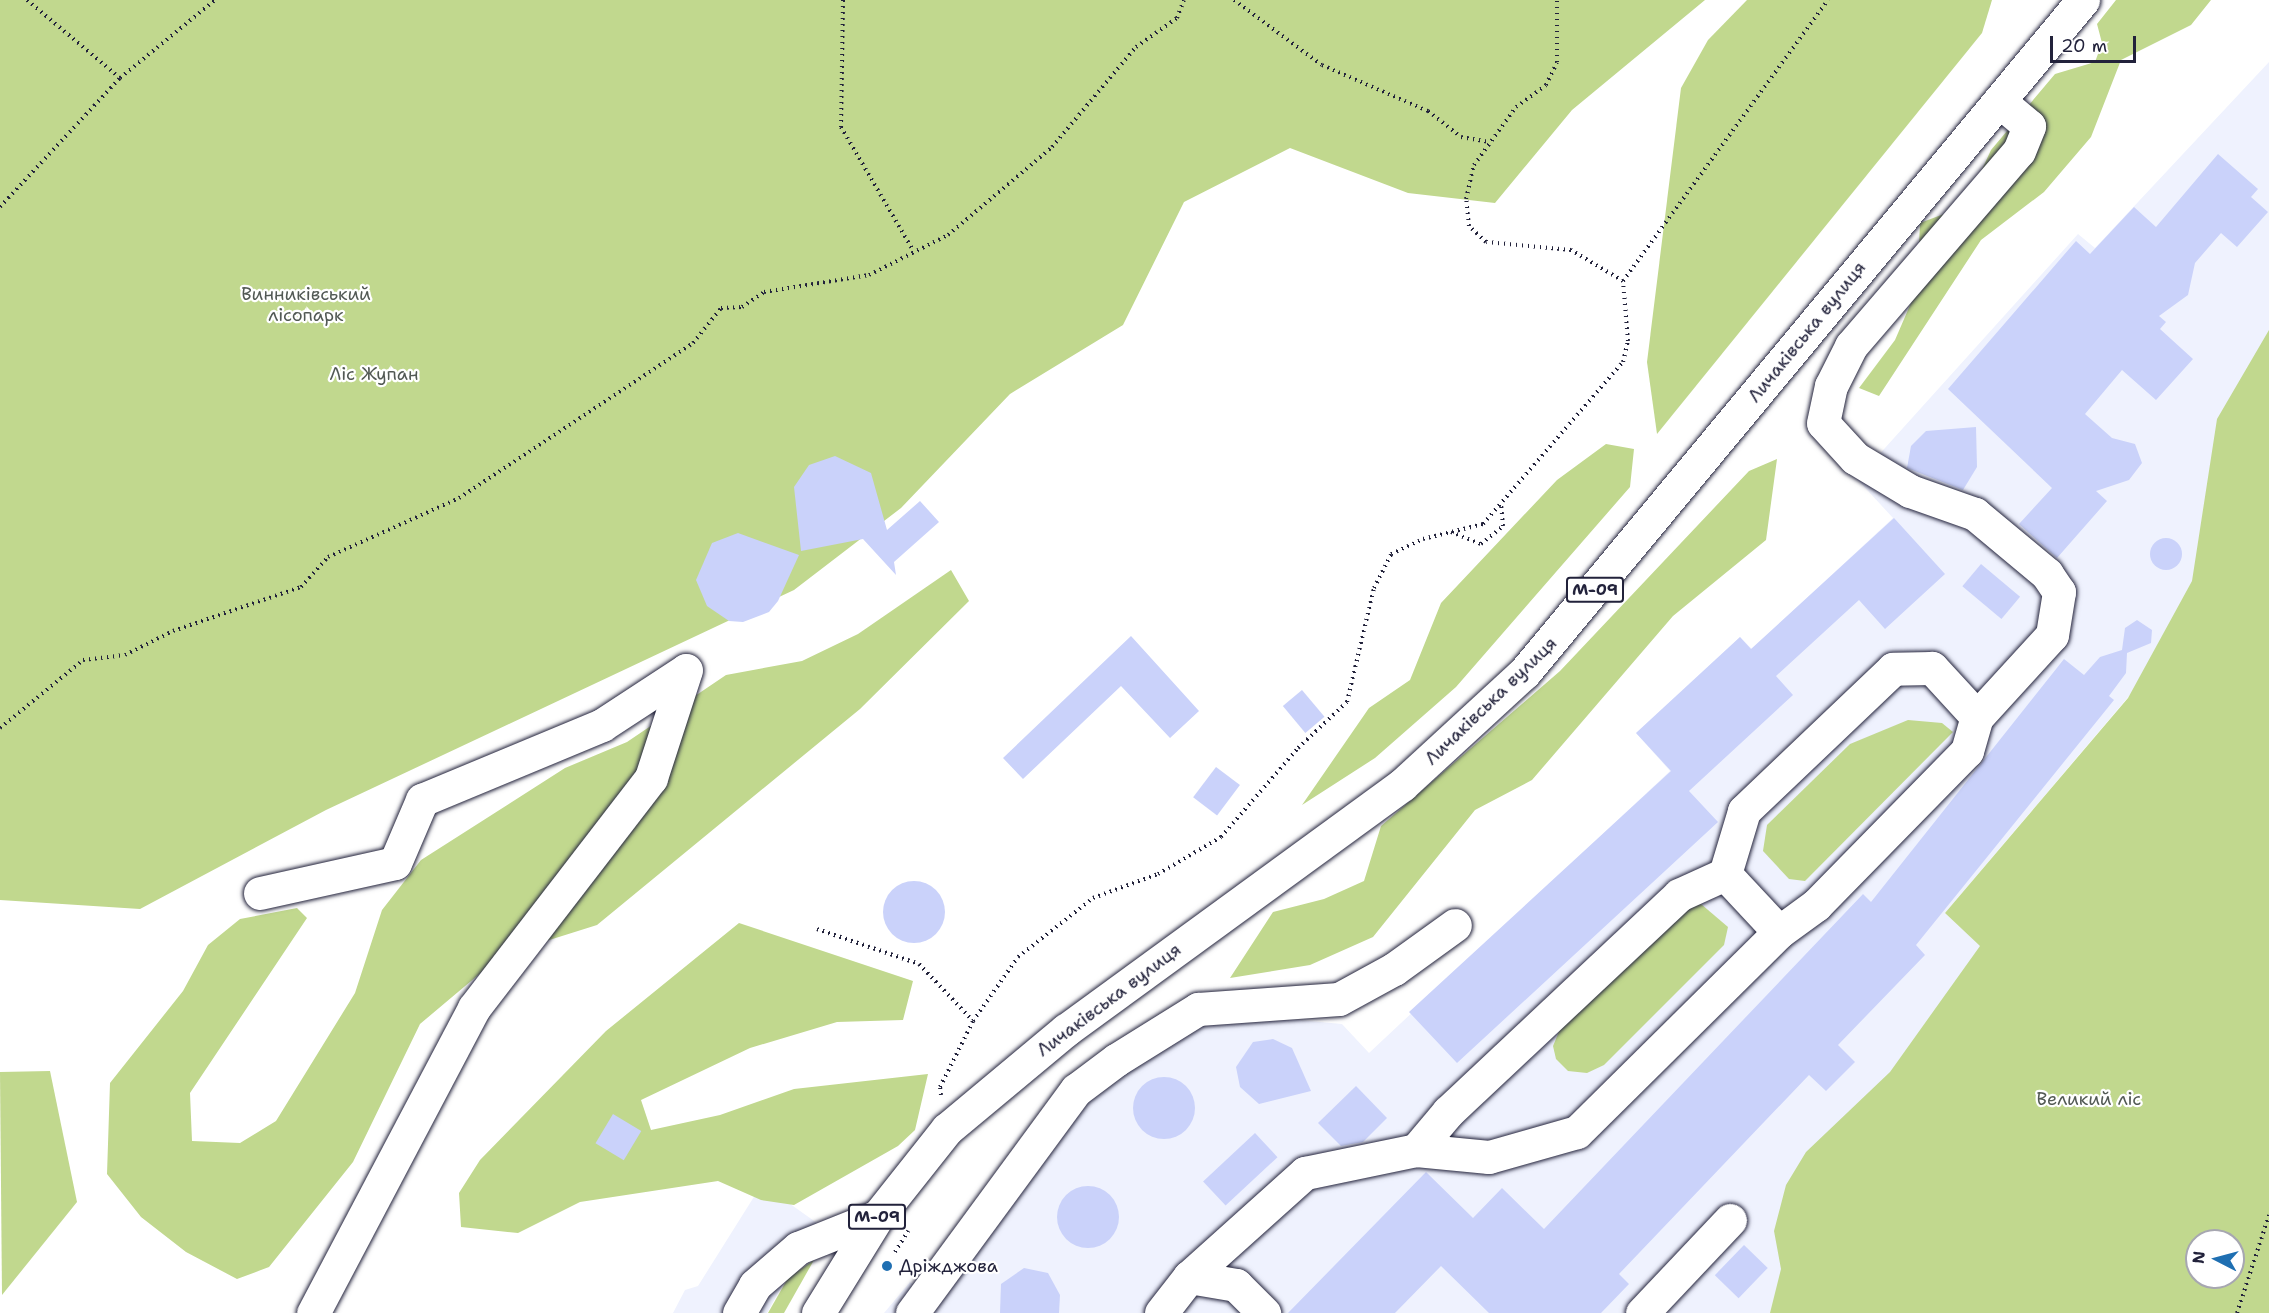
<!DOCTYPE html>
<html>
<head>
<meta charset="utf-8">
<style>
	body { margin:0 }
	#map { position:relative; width:2269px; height:1313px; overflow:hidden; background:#fff; font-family:"Shantell Sans",sans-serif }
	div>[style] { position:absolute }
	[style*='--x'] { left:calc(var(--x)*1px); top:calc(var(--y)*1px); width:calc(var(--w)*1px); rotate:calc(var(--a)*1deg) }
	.built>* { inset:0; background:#eff2fe }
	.green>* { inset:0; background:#c1d88e }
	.building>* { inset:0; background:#cad2fa; transform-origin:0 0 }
	.round { border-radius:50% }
	.path>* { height:4px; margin-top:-2px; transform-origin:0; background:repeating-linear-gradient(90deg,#22223b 0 1.5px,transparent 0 6px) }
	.roads { filter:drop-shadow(0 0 2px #22223b) drop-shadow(0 0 2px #22223b) }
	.minor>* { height:33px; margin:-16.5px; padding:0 16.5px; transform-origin:16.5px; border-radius:16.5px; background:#fff }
	.major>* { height:33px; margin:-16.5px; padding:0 16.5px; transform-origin:16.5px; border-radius:16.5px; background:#fff }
	.dots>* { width:16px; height:16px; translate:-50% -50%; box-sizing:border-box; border:3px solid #fff; border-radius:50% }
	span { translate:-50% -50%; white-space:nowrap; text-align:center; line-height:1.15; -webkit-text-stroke:4.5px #fff; paint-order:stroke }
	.shield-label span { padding:2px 4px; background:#fff; border:2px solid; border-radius:4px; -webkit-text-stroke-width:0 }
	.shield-label { font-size:16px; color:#22223b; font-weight:700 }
	.park-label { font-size:18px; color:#525954 }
	.street-label { font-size:18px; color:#22223b }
	.poi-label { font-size:18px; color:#22223b }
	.left { translate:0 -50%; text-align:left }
	.north { position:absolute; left:2185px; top:1229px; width:60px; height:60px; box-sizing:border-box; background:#fff; border:2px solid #a7a7b1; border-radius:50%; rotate:276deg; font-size:16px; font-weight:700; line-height:24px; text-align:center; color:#22223b }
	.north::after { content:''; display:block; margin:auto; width:21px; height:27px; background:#1f6fb2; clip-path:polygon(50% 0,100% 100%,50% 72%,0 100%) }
	.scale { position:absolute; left:2050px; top:36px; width:86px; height:27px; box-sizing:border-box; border:3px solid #22223b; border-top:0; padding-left:8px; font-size:18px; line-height:21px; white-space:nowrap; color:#22223b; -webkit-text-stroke:4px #fff; paint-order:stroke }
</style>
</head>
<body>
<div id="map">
	<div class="built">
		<i style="clip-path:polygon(2269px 62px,2269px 386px,2200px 592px,2146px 676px,1945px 913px,1999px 963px,1822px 1313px,884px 1313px,910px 1282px,941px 1302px,1103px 1080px,1211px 1012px,1342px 1024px,1369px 1053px,1670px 771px,1636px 733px,1740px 637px,1752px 649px,1893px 518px,1857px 479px,2078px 234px,2095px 248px)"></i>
		<i style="clip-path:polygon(762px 1184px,817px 1223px,767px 1313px,673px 1313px,685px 1290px,698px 1286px)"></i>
	</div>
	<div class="green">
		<i style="clip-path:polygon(0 0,1705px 0,1572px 110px,1495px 203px,1408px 193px,1290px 148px,1184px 202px,1123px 325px,1010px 394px,901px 508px,794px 590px,326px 810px,140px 909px,0 900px)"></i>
		<i style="clip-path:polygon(1747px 0,1992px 0,1982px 33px,1657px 434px,1647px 362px,1681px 88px,1708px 40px)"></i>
		<i style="clip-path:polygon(2116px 0,2211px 0,2191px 25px,2121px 60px,2091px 137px,2044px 192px,1981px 240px,1879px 396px,1859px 388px,1895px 340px,1917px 289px,1920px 223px,1965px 206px,1991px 150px,2055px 74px,2095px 62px,2102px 43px,2097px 24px)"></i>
		<i style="clip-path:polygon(evenodd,2269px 330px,2269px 1313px,1770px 1313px,1781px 1269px,1774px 1231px,1786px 1185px,1806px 1152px,1890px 1072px,1980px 946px,1945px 913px,2128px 698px,2192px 581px,2217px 419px,2269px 330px,2197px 1241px,2233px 1241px,2233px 1277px,2197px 1277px,2197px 1241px)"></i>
		<i style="clip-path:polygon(1606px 444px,1634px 449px,1630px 487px,1456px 687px,1375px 758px,1302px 805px,1369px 708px,1410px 680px,1441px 603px,1557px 480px)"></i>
		<i style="clip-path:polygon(1777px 459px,1766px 540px,1673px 616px,1532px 780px,1475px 810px,1373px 937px,1310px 965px,1230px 978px,1273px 912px,1324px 899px,1364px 881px,1381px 826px,1560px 671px,1749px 471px)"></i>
		<i style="clip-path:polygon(951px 570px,969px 601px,860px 709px,597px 925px,502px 955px,420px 1024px,353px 1162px,269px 1267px,237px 1279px,186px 1252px,141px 1217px,107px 1174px,110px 1083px,183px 991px,208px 945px,240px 919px,297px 908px,307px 918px,190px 1093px,192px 1141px,240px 1143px,276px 1121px,355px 993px,382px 910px,421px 860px,565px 768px,627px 742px,726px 675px,802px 661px,858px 634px)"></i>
		<i style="clip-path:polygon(1908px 720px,1942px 723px,1953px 732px,1805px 881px,1789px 879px,1763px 851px,1767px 825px,1850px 744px)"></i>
		<i style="clip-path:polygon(1701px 904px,1728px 927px,1724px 945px,1604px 1065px,1587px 1073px,1568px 1071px,1556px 1059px,1553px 1046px,1563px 1022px,1684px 909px)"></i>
		<i style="clip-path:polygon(739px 923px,913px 981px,903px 1020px,837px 1022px,750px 1048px,641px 1100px,651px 1130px,720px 1115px,794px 1089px,928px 1074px,915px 1130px,898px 1146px,794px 1205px,761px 1200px,718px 1181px,580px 1202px,518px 1233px,461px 1227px,459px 1193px,480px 1160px,606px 1031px)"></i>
		<i style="clip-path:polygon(50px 1071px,77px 1202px,2px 1295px,0 1072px)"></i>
		<i style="clip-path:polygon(814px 1260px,784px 1313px,768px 1313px,788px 1278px)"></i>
	</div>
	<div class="building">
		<i style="clip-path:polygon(2218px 154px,2258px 189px,2251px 197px,2268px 212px,2237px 247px,2221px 233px,2195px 263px,2188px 295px,2159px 316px,2166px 322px,2160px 329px,2193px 359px,2156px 400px,2122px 370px,2085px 414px,2112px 438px,2135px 444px,2142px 463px,2129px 480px,2096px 491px,2107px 501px,2057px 558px,2019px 524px,2052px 488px,1948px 389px,2076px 241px,2090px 254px,2134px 207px,2156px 227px)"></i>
		<i style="clip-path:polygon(1976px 427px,1977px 467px,1963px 490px,1907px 468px,1911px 446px,1926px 431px)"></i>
		<i style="clip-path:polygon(835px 456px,871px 473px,887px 530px,920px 501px,939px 522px,894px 562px,896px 575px,863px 539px,801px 551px,794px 487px,809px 465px)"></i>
		<i style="clip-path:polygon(1894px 518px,1945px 574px,1885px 629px,1859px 600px,1776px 676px,1793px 695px,1689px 791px,1718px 822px,1457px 1063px,1409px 1012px,1671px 771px,1636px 733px,1740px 637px,1751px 649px)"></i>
		<i style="clip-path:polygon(738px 533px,799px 555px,778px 601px,769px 612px,743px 622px,729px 621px,707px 606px,696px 580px,712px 543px)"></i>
		<i class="round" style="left:2150px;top:538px;width:32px;height:32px"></i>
		<i style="left:1981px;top:564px;width:51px;height:29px;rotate:40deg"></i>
		<i style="clip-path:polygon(2137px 620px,2152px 630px,2151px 643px,2127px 653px,2126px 673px,2109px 696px,2114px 700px,1916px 945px,1925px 955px,1838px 1045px,1855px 1062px,1826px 1091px,1809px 1075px,1619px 1274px,1629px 1284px,1601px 1313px,1489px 1313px,1441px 1266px,1395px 1313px,1288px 1313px,1426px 1172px,1473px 1218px,1502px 1188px,1544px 1229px,1863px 894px,1871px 902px,2064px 659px,2084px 675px,2100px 657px,2122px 650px,2125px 628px)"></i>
		<i style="clip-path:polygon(1131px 636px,1199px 711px,1170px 738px,1121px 686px,1023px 779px,1003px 758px)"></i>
		<i style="left:1302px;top:690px;width:35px;height:25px;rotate:50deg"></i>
		<i style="left:1216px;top:767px;width:30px;height:38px;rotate:37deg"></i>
		<i class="round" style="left:883px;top:881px;width:62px;height:62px"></i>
		<i style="clip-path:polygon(1273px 1039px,1292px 1048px,1311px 1091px,1259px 1104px,1240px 1087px,1236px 1067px,1253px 1042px)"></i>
		<i class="round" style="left:1133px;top:1077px;width:62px;height:62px"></i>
		<i style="clip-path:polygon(1356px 1086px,1387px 1118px,1363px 1142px,1341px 1146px,1318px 1123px)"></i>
		<i style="left:613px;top:1114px;width:33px;height:34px;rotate:31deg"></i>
		<i style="left:1255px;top:1133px;width:33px;height:71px;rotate:47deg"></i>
		<i class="round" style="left:1057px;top:1186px;width:62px;height:62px"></i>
		<i style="left:1744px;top:1245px;width:33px;height:42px;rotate:44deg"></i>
		<i style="clip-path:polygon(1024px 1268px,1048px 1273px,1060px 1295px,1059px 1313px,1000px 1313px,1001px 1284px)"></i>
	</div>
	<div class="path">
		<i style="--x:27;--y:0;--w:121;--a:40"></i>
		<i style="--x:843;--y:0;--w:127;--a:90.9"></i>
		<i style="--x:841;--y:127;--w:143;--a:59.7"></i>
		<i style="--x:1234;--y:0;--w:109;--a:36.5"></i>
		<i style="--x:1322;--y:65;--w:116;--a:23.5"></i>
		<i style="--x:1428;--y:111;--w:42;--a:38.2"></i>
		<i style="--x:1461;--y:137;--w:29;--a:10"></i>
		<i style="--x:0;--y:207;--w:176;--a:-47.1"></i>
		<i style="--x:120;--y:78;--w:123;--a:-39.4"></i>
		<i style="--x:1623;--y:281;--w:348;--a:-53.9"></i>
		<i style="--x:1451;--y:532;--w:32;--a:22"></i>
		<i style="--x:1481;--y:544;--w:28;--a:-39"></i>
		<i style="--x:1503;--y:526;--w:22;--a:-95"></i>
		<i style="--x:0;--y:728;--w:107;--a:-39.3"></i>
		<i style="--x:83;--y:660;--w:42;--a:-6.8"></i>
		<i style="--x:125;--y:655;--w:54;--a:-26.6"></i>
		<i style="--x:173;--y:631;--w:135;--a:-19"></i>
		<i style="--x:301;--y:587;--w:40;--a:-48"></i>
		<i style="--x:328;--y:557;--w:144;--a:-24.2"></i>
		<i style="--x:459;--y:498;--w:281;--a:-33.5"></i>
		<i style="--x:693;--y:343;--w:45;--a:-51.3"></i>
		<i style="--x:721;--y:308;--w:21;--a:-3"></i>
		<i style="--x:742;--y:307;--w:27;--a:-34"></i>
		<i style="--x:764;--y:292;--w:106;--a:-9.2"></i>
		<i style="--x:869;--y:275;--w:89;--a:-26.9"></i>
		<i style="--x:948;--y:235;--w:136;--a:-40.2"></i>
		<i style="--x:1052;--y:147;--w:131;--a:-50"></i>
		<i style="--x:1136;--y:47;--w:50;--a:-35.3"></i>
		<i style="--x:1177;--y:18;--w:19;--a:-69"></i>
		<i style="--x:817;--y:929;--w:108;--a:18.9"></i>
		<i style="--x:919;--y:964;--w:79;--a:46.5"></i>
		<i style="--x:941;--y:1095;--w:8;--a:-97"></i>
		<i style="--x:940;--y:1087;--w:74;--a:-63.4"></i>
		<i style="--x:973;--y:1021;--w:78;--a:-54.9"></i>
		<i style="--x:1018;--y:957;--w:95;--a:-38.2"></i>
		<i style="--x:1093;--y:898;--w:69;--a:-20.3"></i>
		<i style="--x:1158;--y:874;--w:73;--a:-30.4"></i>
		<i style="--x:1221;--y:837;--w:118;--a:-49.1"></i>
		<i style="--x:1298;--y:748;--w:67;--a:-43.2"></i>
		<i style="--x:1347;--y:702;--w:117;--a:-76.7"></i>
		<i style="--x:1374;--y:588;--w:38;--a:-63"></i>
		<i style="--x:1391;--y:554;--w:35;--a:-25"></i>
		<i style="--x:1423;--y:539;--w:62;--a:-14"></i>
		<i style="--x:1483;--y:524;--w:214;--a:-49.2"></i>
		<i style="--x:1623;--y:362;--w:22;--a:-77"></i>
		<i style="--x:1628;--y:341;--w:60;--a:-94.8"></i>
		<i style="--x:1623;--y:281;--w:61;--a:-149.2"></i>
		<i style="--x:1571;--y:250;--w:85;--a:-174.6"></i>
		<i style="--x:1486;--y:242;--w:23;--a:-137"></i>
		<i style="--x:1469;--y:226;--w:27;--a:-96"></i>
		<i style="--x:1466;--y:199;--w:35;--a:-77"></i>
		<i style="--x:1474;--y:165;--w:72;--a:-54.1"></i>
		<i style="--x:1516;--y:107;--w:37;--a:-36"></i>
		<i style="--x:1546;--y:85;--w:25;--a:-64"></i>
		<i style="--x:1557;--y:62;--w:62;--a:-90"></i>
		<i style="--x:895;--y:1252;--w:25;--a:-58"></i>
		<i style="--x:2237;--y:1313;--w:103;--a:-71.9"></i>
	</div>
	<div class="roads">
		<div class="minor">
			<i style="--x:1977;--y:717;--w:111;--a:-47.6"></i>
			<i style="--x:2052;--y:635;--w:44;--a:-80.8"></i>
			<i style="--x:2059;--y:592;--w:22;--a:-124"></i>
			<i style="--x:2047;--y:574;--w:94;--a:-140.2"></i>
			<i style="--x:1975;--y:514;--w:69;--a:-160.5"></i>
			<i style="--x:1910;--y:491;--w:64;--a:-149"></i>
			<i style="--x:1855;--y:458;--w:47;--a:-132.4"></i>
			<i style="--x:1823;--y:423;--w:38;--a:-78"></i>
			<i style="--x:1831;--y:386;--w:45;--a:-63.4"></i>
			<i style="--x:1851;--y:346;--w:257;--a:-49.3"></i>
			<i style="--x:2019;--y:151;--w:27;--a:-68"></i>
			<i style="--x:2029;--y:126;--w:39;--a:-140"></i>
			<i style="--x:260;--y:893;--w:138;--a:-12.5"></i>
			<i style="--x:395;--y:863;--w:69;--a:-66.8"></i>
			<i style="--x:422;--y:800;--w:195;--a:-22.6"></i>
			<i style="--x:602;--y:725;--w:100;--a:-33.2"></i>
			<i style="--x:686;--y:670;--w:114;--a:108"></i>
			<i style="--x:651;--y:778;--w:290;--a:127.6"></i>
			<i style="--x:474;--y:1008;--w:345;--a:117.8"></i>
			<i style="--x:1416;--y:1150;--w:50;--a:-49.9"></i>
			<i style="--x:1448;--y:1112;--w:317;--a:-43.2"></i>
			<i style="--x:1679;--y:895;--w:51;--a:-24.5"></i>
			<i style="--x:1189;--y:1277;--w:48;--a:9.7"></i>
			<i style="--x:1236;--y:1285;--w:40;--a:45"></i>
			<i style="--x:739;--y:1313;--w:32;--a:-60"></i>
			<i style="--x:755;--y:1285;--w:57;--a:-40.7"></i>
			<i style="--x:798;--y:1248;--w:86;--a:-21.8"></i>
			<i style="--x:912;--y:1313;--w:277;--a:-53.7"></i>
			<i style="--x:1076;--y:1090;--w:50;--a:-36.9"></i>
			<i style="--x:1116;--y:1060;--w:97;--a:-31.9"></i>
			<i style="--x:1198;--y:1009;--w:141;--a:-4.1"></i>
			<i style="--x:1339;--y:999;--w:63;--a:-28.6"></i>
			<i style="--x:1394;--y:969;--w:75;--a:-35.8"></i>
			<i style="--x:1161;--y:1313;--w:46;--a:-52.1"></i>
			<i style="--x:1189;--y:1277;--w:156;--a:-41.9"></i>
			<i style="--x:1305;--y:1173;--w:113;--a:-11.7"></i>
			<i style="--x:1416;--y:1150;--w:73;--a:5.5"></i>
			<i style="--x:1489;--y:1157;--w:91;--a:-15.9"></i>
			<i style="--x:1577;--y:1132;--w:284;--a:-44.7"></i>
			<i style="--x:1779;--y:932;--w:46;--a:-36.1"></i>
			<i style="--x:1816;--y:905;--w:216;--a:-45.6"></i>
			<i style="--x:1967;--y:751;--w:35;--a:-74"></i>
			<i style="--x:1977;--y:717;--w:67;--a:-132.6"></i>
			<i style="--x:1932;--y:668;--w:39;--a:179"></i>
			<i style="--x:1893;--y:669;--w:206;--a:136.4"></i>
			<i style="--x:1744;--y:811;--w:66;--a:106.8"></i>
			<i style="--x:1725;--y:874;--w:79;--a:47"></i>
			<i style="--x:1642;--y:1313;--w:128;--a:-46.6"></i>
		</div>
		<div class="major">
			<i style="--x:818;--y:1313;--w:114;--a:-58.3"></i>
			<i style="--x:878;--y:1216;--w:111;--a:-51.6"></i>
			<i style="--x:947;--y:1129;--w:155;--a:-39.8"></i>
			<i style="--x:1066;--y:1030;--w:416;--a:-36.1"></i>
			<i style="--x:1402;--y:785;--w:166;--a:-42.6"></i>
			<i style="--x:1524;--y:673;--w:875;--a:-50.29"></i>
		</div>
	</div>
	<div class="dots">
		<i style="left:887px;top:1266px;background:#1f6fb2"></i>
	</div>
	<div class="shield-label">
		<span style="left:1595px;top:590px">М-09</span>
		<span style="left:877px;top:1217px">М-09</span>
	</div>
	<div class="park-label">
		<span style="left:306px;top:305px">Винниківський<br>лісопарк</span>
		<span style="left:374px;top:374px">Ліс Жупан</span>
		<span style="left:2089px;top:1099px">Великий ліс</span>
	</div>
	<div class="street-label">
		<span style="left:1807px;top:332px;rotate:-51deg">Личаківська вулиця</span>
		<span style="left:1491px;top:701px;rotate:-44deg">Личаківська вулиця</span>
		<span style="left:1109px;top:1000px;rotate:-37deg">Личаківська вулиця</span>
	</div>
	<div class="poi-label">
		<span class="left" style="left:899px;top:1266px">Дріжджова</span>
	</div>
	<div class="north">N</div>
	<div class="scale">20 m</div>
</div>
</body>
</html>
